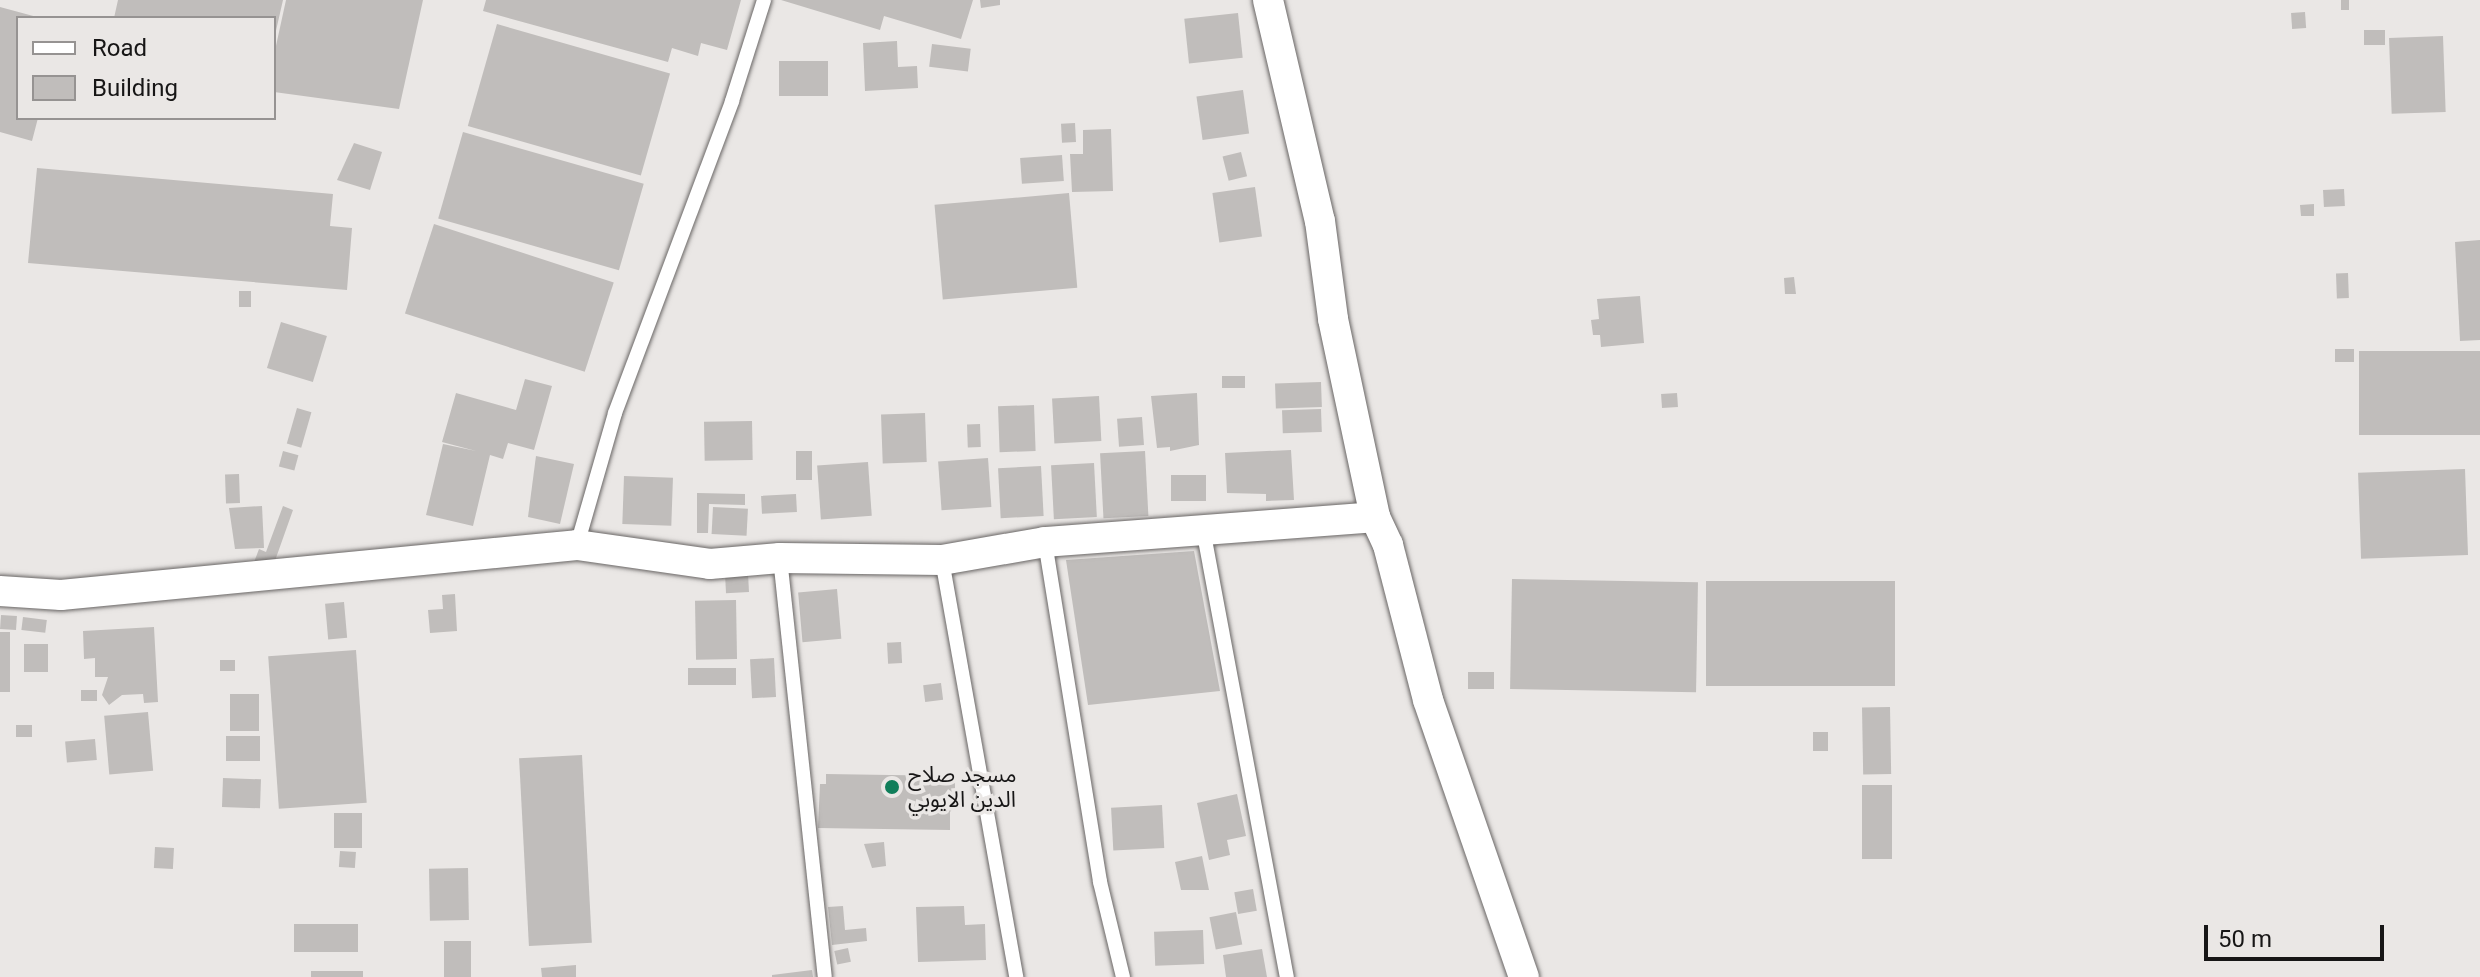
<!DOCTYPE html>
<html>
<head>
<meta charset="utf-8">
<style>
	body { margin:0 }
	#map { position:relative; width:2480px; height:977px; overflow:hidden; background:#eae7e5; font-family:Roboto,"Noto Sans Arabic",sans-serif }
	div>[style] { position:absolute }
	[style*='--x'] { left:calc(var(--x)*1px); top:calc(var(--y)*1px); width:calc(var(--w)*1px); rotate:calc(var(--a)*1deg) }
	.building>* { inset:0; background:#c0bdbb; transform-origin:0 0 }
	.roads { filter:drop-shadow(0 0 2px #696665) drop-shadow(0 0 2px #696665) }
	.service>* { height:14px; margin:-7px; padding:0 7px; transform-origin:7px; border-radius:7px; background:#fff }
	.minor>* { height:30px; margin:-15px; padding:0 15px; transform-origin:15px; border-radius:15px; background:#fff }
	.dots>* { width:22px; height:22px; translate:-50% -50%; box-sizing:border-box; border:4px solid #eae7e5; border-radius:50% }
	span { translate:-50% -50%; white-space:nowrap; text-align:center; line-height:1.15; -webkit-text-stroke:7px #eae7e5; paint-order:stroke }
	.poi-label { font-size:22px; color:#171616 }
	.left { translate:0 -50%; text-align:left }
	.legend { position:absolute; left:16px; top:16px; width:260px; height:104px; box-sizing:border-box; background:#eae7e5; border:2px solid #969392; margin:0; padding:10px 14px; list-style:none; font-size:24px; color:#171616 }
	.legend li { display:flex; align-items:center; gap:16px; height:40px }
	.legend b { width:40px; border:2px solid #969392 }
	.scale { position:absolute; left:2204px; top:925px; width:180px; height:36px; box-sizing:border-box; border:4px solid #171616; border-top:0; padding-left:10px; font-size:24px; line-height:28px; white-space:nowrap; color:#171616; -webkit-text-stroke:6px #eae7e5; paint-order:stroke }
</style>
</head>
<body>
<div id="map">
	<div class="building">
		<i style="clip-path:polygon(118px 0,283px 0,275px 35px,274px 18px,114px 18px)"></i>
		<i style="clip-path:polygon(286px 0,423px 0,399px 109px,274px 92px,274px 55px)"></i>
		<i style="clip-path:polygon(486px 0,741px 0,727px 50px,701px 43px,698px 56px,672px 48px,668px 62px,483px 11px)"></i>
		<i style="clip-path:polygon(781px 0,973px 0,961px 39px,884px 16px,880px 30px)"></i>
		<i style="clip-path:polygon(980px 0,1000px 0,1000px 5px,981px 8px)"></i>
		<i style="left:2341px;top:0;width:8px;height:10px"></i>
		<i style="clip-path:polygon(0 7px,37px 17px,18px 18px,18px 118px,38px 118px,32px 141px,0 132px)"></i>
		<i style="left:2305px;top:12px;width:16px;height:14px;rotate:86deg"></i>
		<i style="left:1238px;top:13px;width:45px;height:54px;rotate:84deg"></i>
		<i style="left:497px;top:24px;width:180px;height:106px;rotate:16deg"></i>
		<i style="left:2364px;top:30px;width:21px;height:15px"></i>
		<i style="left:2443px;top:36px;width:76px;height:54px;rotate:88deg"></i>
		<i style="clip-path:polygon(897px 41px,898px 67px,917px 66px,918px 88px,865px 91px,863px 43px)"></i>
		<i style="left:932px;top:44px;width:39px;height:23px;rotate:7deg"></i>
		<i style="left:779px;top:61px;width:49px;height:35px"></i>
		<i style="left:1243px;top:90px;width:44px;height:47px;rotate:82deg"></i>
		<i style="left:1075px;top:123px;width:19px;height:14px;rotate:87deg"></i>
		<i style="clip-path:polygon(1111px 129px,1113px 191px,1072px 192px,1070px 154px,1083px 154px,1083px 130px)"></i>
		<i style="left:463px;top:132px;width:188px;height:90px;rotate:16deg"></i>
		<i style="clip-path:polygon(354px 143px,382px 152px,370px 190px,337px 180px)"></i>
		<i style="left:1241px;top:152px;width:25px;height:19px;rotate:76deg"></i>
		<i style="left:1062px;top:155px;width:26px;height:42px;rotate:86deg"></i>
		<i style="clip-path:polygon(37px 168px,333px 194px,330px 226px,352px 228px,347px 290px,28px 263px)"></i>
		<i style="left:1255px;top:187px;width:50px;height:43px;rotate:82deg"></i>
		<i style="left:2344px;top:189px;width:17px;height:21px;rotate:87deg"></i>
		<i style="left:1069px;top:193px;width:95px;height:135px;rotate:85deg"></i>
		<i style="clip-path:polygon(2314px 204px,2314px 216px,2301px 216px,2300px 205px)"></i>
		<i style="left:434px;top:224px;width:189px;height:94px;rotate:18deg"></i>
		<i style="clip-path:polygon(2480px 240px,2480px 340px,2460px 341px,2455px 242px)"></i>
		<i style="left:2348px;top:273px;width:25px;height:12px;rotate:88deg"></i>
		<i style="clip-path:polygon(1794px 277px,1796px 294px,1785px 294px,1784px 278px)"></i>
		<i style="left:239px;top:291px;width:12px;height:16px"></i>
		<i style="clip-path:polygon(1640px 296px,1644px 343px,1601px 347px,1600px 335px,1593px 335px,1591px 320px,1599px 319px,1597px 299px)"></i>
		<i style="left:281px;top:322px;width:48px;height:48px;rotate:17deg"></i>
		<i style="left:2354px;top:349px;width:13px;height:19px;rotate:90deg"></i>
		<i style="left:2480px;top:351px;width:84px;height:121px;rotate:90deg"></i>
		<i style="left:1245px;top:376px;width:12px;height:23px;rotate:90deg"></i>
		<i style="clip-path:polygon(525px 379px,552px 386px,534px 450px,508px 443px,503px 459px,490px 455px,473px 526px,426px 515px,443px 444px,476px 451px,442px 442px,456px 393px,516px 410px)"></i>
		<i style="left:1321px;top:382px;width:25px;height:46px;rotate:88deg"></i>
		<i style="clip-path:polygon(1197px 393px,1199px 445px,1170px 451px,1170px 447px,1157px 448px,1151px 396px)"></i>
		<i style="left:1677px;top:393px;width:14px;height:16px;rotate:86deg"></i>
		<i style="left:1099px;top:396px;width:45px;height:47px;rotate:87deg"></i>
		<i style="left:1034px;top:405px;width:46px;height:36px;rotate:88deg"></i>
		<i style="left:297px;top:408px;width:15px;height:37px;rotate:16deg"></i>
		<i style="left:1321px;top:409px;width:23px;height:39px;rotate:88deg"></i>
		<i style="left:925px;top:413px;width:49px;height:44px;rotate:88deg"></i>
		<i style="left:1142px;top:417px;width:28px;height:25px;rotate:86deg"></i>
		<i style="left:752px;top:421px;width:39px;height:48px;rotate:89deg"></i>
		<i style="left:980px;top:424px;width:23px;height:13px;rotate:88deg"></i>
		<i style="clip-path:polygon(1291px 450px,1294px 500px,1266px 501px,1266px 494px,1227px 493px,1225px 453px)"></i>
		<i style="left:283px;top:451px;width:16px;height:16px;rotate:15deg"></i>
		<i style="left:796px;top:451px;width:16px;height:29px"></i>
		<i style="left:1145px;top:451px;width:65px;height:45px;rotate:87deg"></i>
		<i style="clip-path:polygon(536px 456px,574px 464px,560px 524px,528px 517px)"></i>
		<i style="left:988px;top:458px;width:49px;height:50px;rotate:86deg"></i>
		<i style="left:868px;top:462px;width:54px;height:51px;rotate:86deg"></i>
		<i style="left:1094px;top:463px;width:54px;height:43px;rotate:87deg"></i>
		<i style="left:1041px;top:466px;width:50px;height:43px;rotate:87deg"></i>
		<i style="left:2465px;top:469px;width:86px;height:107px;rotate:88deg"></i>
		<i style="left:239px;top:474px;width:29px;height:14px;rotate:88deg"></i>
		<i style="left:1206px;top:475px;width:26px;height:35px;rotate:90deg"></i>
		<i style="left:624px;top:476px;width:49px;height:48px;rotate:2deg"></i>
		<i style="clip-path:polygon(697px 493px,745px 494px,745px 505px,709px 504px,708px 533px,697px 533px)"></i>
		<i style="left:796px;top:494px;width:18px;height:35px;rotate:87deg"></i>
		<i style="clip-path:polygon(262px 506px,264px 548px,235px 549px,229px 508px)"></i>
		<i style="clip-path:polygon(283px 506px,293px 510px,271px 572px,253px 565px,259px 549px,266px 552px)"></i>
		<i style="left:713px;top:507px;width:35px;height:27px;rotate:3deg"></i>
		<i style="clip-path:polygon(1194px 551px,1220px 691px,1088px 705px,1066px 560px)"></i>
		<i style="left:748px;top:573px;width:19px;height:23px;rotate:87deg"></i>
		<i style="left:1512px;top:579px;width:186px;height:110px;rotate:1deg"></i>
		<i style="left:1706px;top:581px;width:189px;height:105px"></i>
		<i style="left:837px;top:589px;width:50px;height:39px;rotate:85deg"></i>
		<i style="clip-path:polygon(455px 594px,457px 631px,430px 633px,428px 610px,443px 609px,442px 595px)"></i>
		<i style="left:736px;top:600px;width:59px;height:41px;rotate:89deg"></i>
		<i style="left:344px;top:602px;width:36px;height:19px;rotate:85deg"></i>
		<i style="left:1px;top:615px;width:16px;height:14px;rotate:4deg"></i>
		<i style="left:23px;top:617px;width:24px;height:13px;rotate:7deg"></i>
		<i style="clip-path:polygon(154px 627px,158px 702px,144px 703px,143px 694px,122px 695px,109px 705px,102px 695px,108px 677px,95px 677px,95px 658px,84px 659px,83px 631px)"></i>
		<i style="left:0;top:632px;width:10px;height:60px"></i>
		<i style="left:901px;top:642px;width:21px;height:14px;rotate:87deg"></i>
		<i style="left:24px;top:644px;width:24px;height:28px"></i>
		<i style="left:356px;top:650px;width:153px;height:88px;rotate:86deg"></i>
		<i style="left:774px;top:658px;width:39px;height:24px;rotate:87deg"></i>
		<i style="left:220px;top:660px;width:15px;height:11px"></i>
		<i style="left:736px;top:668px;width:17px;height:48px;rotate:90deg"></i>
		<i style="left:1468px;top:672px;width:26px;height:17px"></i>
		<i style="left:941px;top:683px;width:17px;height:18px;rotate:83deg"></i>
		<i style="left:97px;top:690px;width:11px;height:16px;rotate:90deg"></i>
		<i style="left:230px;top:694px;width:29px;height:37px"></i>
		<i style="left:1890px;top:707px;width:67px;height:28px;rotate:89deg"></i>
		<i style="left:148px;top:712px;width:59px;height:44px;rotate:85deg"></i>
		<i style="left:32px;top:725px;width:12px;height:16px;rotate:90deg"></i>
		<i style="left:1813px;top:732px;width:15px;height:19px"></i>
		<i style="left:226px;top:736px;width:34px;height:25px"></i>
		<i style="left:95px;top:739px;width:21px;height:30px;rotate:85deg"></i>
		<i style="left:582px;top:755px;width:188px;height:63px;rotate:87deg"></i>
		<i style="clip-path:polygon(826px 774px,955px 776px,955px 790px,961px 797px,950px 812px,950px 830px,818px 828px,820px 784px,826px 784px)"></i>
		<i style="left:223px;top:778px;width:38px;height:29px;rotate:2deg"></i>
		<i style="left:1892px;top:785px;width:74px;height:30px;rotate:90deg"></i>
		<i style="clip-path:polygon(1237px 794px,1246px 836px,1227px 840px,1230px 855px,1209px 860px,1197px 803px)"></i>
		<i style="left:1162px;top:805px;width:43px;height:51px;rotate:87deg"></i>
		<i style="left:334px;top:813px;width:28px;height:35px"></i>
		<i style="clip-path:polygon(884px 842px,886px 866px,872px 868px,864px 844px)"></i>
		<i style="left:155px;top:847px;width:19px;height:21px;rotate:3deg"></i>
		<i style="left:340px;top:851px;width:16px;height:16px;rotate:4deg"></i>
		<i style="clip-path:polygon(1202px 856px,1209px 890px,1181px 890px,1175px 862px)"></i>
		<i style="left:468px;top:868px;width:52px;height:39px;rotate:89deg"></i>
		<i style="left:1253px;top:889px;width:22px;height:19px;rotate:80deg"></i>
		<i style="clip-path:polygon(843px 906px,845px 930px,866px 928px,867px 941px,832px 945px,828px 907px)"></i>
		<i style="clip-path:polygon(964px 906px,965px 925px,985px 924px,986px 960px,918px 962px,916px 907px)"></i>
		<i style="left:1236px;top:912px;width:33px;height:27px;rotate:79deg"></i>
		<i style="left:294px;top:924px;width:64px;height:28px"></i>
		<i style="left:1203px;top:930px;width:34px;height:49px;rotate:88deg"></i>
		<i style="left:444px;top:941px;width:27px;height:36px"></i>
		<i style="left:848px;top:948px;width:14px;height:14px;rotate:78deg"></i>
		<i style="clip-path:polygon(1262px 949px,1267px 977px,1226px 977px,1223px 955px)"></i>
		<i style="clip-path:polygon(576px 965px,576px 977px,542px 977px,541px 968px)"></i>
		<i style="clip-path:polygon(812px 970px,813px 977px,772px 977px,772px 975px)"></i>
		<i style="left:311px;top:971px;width:52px;height:6px"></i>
	</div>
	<div class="roads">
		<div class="service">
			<i style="--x:1203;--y:529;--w:456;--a:79.4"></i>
			<i style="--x:1045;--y:542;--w:344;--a:80.8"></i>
			<i style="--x:1100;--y:882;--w:98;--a:76.4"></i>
			<i style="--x:577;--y:545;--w:137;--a:-73.9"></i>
			<i style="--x:615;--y:413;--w:333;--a:-69.4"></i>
			<i style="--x:732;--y:101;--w:106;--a:-72.4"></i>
			<i style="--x:780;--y:558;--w:421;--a:83.9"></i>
			<i style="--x:942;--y:560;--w:424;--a:79.9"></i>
		</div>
		<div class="minor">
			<i style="--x:1268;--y:0;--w:227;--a:76.8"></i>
			<i style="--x:1320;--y:221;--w:99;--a:82.4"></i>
			<i style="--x:1333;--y:319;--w:202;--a:78"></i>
			<i style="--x:1375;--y:517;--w:31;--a:65"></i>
			<i style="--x:1388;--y:545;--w:160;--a:75.5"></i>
			<i style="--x:1428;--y:700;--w:293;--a:70.9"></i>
			<i style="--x:0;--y:591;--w:61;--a:3.8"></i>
			<i style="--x:61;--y:595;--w:518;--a:-5.53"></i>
			<i style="--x:577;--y:545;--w:134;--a:8.1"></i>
			<i style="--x:710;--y:564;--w:70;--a:-4.9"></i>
			<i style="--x:780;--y:558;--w:162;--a:0.7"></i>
			<i style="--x:942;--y:560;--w:105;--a:-9.9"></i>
			<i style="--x:1045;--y:542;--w:331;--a:-4.3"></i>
		</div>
	</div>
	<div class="dots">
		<i style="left:892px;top:787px;background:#107e5a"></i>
	</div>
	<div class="poi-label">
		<span class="left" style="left:908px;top:787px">مسجد صلاح<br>الدين الايوبي</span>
	</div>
	<ul class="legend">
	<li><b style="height:10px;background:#fff"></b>Road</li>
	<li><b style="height:22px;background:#c0bdbb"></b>Building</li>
	</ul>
	<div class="scale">50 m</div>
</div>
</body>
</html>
